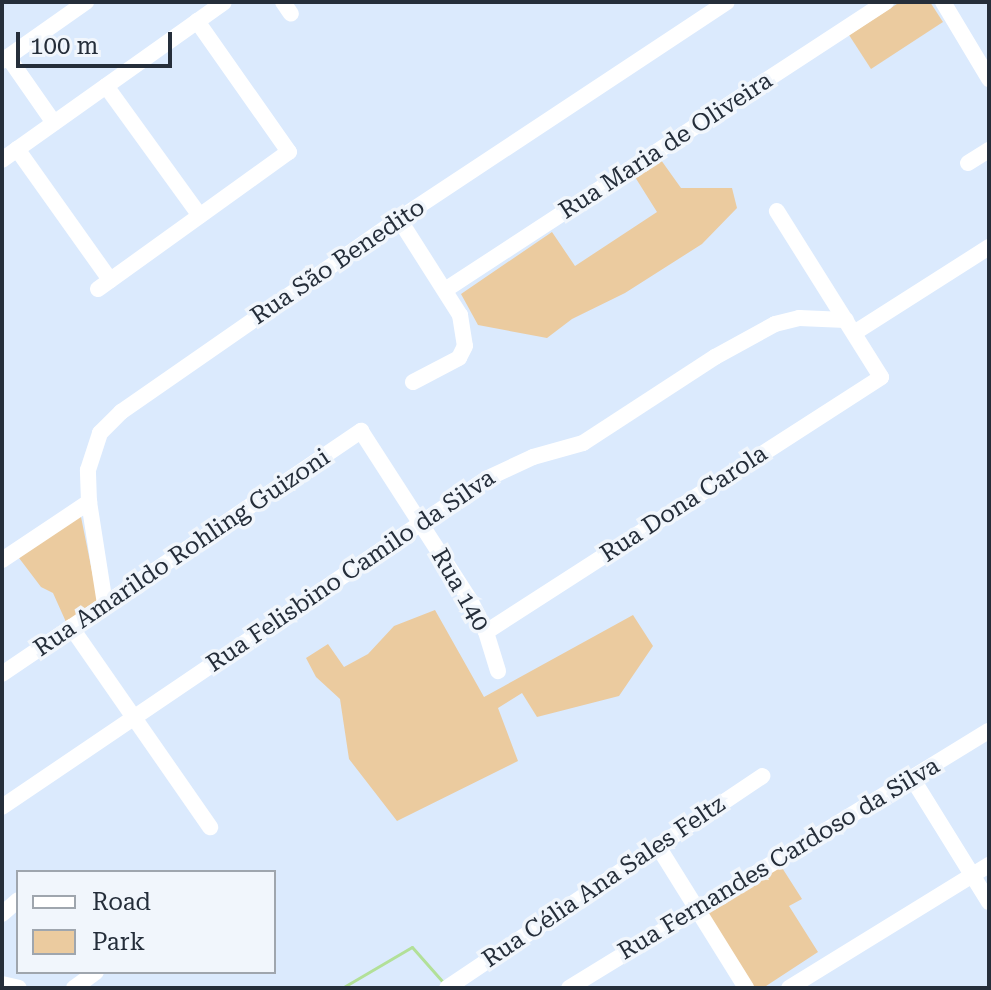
<!DOCTYPE html>
<html>
<head>
<meta charset="utf-8">
<style>
	body { margin:0 }
	#map { position:relative; width:991px; height:990px; overflow:hidden; background:#dbeafd; font-family:"Roboto Serif",serif }
	div>[style] { position:absolute }
	[style*='--x'] { left:calc(var(--x)*1px); top:calc(var(--y)*1px); width:calc(var(--w)*1px); rotate:calc(var(--a)*1deg) }
	.green>* { inset:0; background:#ebcb9f }
	.stream>* { height:3px; margin:-1.5px; padding:0 1.5px; transform-origin:1.5px; border-radius:1.5px; background:#b2e098 }
	.minor>* { height:16px; margin:-8px; padding:0 8px; transform-origin:8px; border-radius:8px; background:#fff }
	span { translate:-50% -50%; white-space:nowrap; text-align:center; line-height:1.15; -webkit-text-stroke:7px #f1f6fc; paint-order:stroke }
	.street-label { font-size:24px; color:#252e3a }
	.frame { position:absolute; inset:0; border:4px solid #252e3a; pointer-events:none }
	.legend { position:absolute; left:16px; top:870px; width:260px; height:104px; box-sizing:border-box; background:#f1f6fc; border:2px solid #9fa6ae; margin:0; padding:10px 14px; list-style:none; font-size:24px; color:#252e3a }
	.legend li { display:flex; align-items:center; gap:16px; height:40px }
	.legend b { width:40px; border:2px solid #9fa6ae }
	.scale { position:absolute; left:16px; top:32px; width:156px; height:36px; box-sizing:border-box; border:4px solid #252e3a; border-top:0; padding-left:10px; font-size:24px; line-height:28px; white-space:nowrap; color:#252e3a; -webkit-text-stroke:6px #f1f6fc; paint-order:stroke }
</style>
</head>
<body>
<div id="map">
	<div class="green">
		<i style="clip-path:polygon(900px 2px,930px 2px,943px 22px,871px 69px,849px 35px)"></i>
		<i style="clip-path:polygon(661px 160px,681px 188px,732px 188px,737px 208px,702px 244px,625px 293px,572px 319px,547px 338px,478px 325px,461px 294px,552px 232px,575px 266px,657px 212px,635px 177px)"></i>
		<i style="clip-path:polygon(80px 512px,98px 601px,66px 622px,53px 593px,41px 587px,16px 554px)"></i>
		<i style="clip-path:polygon(435px 610px,484px 697px,633px 615px,653px 646px,619px 696px,537px 717px,522px 693px,498px 708px,518px 761px,397px 821px,349px 759px,340px 699px,316px 677px,306px 658px,328px 644px,344px 667px,368px 654px,394px 626px)"></i>
		<i style="clip-path:polygon(779px 863px,802px 899px,789px 906px,818px 952px,763px 988px,752px 988px,704px 911px)"></i>
	</div>
	<div class="stream">
		<i style="--x:342;--y:988;--w:81;--a:-30.4"></i>
		<i style="--x:412;--y:947;--w:47;--a:48.5"></i>
	</div>
	<div class="minor">
		<i style="--x:283;--y:2;--w:14;--a:56"></i>
		<i style="--x:943;--y:2;--w:90;--a:59.1"></i>
		<i style="--x:8;--y:57;--w:80;--a:55.1"></i>
		<i style="--x:2;--y:61;--w:103;--a:-35.1"></i>
		<i style="--x:106;--y:86;--w:160;--a:54.1"></i>
		<i style="--x:17;--y:149;--w:161;--a:54.6"></i>
		<i style="--x:2;--y:160;--w:272;--a:-35.4"></i>
		<i style="--x:968;--y:163;--w:25;--a:-32"></i>
		<i style="--x:399;--y:219;--w:114;--a:57.6"></i>
		<i style="--x:460;--y:315;--w:31;--a:81"></i>
		<i style="--x:465;--y:346;--w:13;--a:117"></i>
		<i style="--x:459;--y:358;--w:52;--a:152.4"></i>
		<i style="--x:98;--y:289;--w:235;--a:-35.7"></i>
		<i style="--x:289;--y:152;--w:160;--a:-125.1"></i>
		<i style="--x:445;--y:290;--w:527;--a:-33.15"></i>
		<i style="--x:854;--y:333;--w:160;--a:-32.5"></i>
		<i style="--x:2;--y:560;--w:105;--a:-33.7"></i>
		<i style="--x:105;--y:604;--w:103;--a:-98.9"></i>
		<i style="--x:89;--y:502;--w:32;--a:-92"></i>
		<i style="--x:88;--y:470;--w:39;--a:-72"></i>
		<i style="--x:100;--y:433;--w:30;--a:-45"></i>
		<i style="--x:121;--y:412;--w:338;--a:-34.8"></i>
		<i style="--x:399;--y:219;--w:393;--a:-33.5"></i>
		<i style="--x:71;--y:627;--w:244;--a:55.2"></i>
		<i style="--x:486;--y:632;--w:470;--a:-32.8"></i>
		<i style="--x:881;--y:377;--w:196;--a:-122.1"></i>
		<i style="--x:2;--y:674;--w:434;--a:-34.1"></i>
		<i style="--x:361;--y:431;--w:203;--a:57.2"></i>
		<i style="--x:471;--y:602;--w:34;--a:63"></i>
		<i style="--x:486;--y:632;--w:41;--a:72.9"></i>
		<i style="--x:912;--y:778;--w:146;--a:58.2"></i>
		<i style="--x:2;--y:807;--w:585;--a:-34.12"></i>
		<i style="--x:486;--y:479;--w:52;--a:-25.1"></i>
		<i style="--x:533;--y:457;--w:52;--a:-15.6"></i>
		<i style="--x:583;--y:443;--w:158;--a:-33.1"></i>
		<i style="--x:715;--y:357;--w:68;--a:-28.8"></i>
		<i style="--x:775;--y:324;--w:25;--a:-14"></i>
		<i style="--x:799;--y:318;--w:47;--a:2.4"></i>
		<i style="--x:659;--y:848;--w:165;--a:58.1"></i>
		<i style="--x:2;--y:914;--w:21;--a:-41"></i>
		<i style="--x:2;--y:984;--w:17;--a:13"></i>
		<i style="--x:74;--y:988;--w:27;--a:-36"></i>
		<i style="--x:447;--y:988;--w:380;--a:-33.9"></i>
		<i style="--x:569;--y:988;--w:492;--a:-31.5"></i>
		<i style="--x:789;--y:988;--w:235;--a:-31.6"></i>
	</div>
	<div class="street-label">
		<span style="left:666px;top:146px;rotate:-33deg">Rua Maria de Oliveira</span>
		<span style="left:338px;top:262px;rotate:-34deg">Rua São Benedito</span>
		<span style="left:684px;top:504px;rotate:-33deg">Rua Dona Carola</span>
		<span style="left:182px;top:553px;rotate:-34deg">Rua Amarildo Rohling Guizoni</span>
		<span style="left:351px;top:571px;rotate:-34deg">Rua Felisbino Camilo da Silva</span>
		<span style="left:460px;top:590px;rotate:60deg">Rua 140</span>
		<span style="left:779px;top:859px;rotate:-31deg">Rua Fernandes Cardoso da Silva</span>
		<span style="left:604px;top:882px;rotate:-34deg">Rua Célia Ana Sales Feltz</span>
	</div>
	<div class="frame"></div>
	<ul class="legend">
	<li><b style="height:10px;background:#fff"></b>Road</li>
	<li><b style="height:22px;background:#ebcb9f"></b>Park</li>
	</ul>
	<div class="scale">100 m</div>
</div>
</body>
</html>
